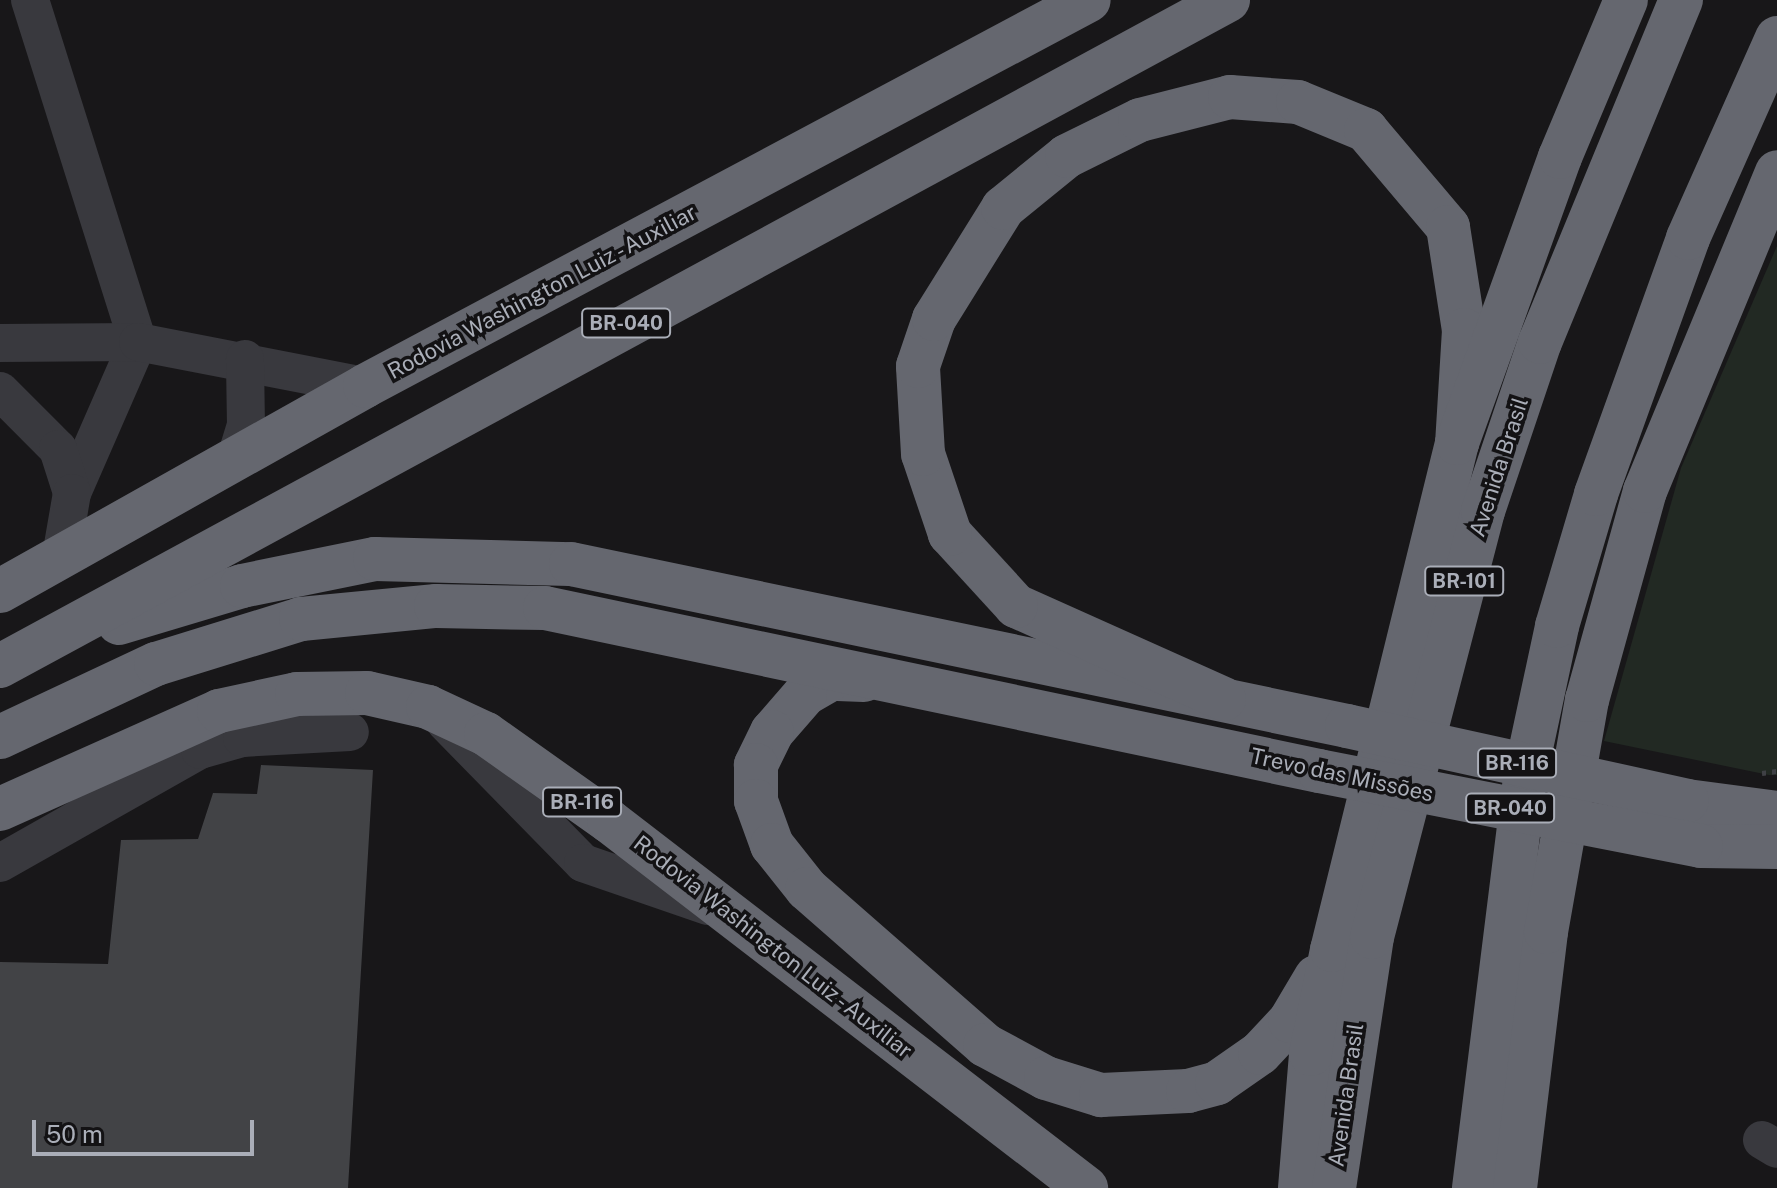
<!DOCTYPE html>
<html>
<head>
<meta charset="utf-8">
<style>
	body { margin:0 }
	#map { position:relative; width:1777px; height:1188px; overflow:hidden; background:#181719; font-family:"Public Sans",sans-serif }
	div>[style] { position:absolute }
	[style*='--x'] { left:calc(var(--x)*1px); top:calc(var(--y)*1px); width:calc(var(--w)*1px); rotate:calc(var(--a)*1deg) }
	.green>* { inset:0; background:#222923 }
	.building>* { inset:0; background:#424346 }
	.path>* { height:5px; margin-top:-2.5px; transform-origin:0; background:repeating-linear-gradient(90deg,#3f4045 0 4px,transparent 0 10px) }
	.minor>* { height:38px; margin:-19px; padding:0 19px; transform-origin:19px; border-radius:19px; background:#39393e }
	.highway>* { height:44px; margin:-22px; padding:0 22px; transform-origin:22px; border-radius:22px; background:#65676f }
	.highway-bridge>* { height:44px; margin:-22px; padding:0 22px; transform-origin:22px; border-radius:22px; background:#65676f }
	span { translate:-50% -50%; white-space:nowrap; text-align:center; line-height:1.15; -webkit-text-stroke:7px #131214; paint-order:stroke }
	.shield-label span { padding:2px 6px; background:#131214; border:2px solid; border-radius:6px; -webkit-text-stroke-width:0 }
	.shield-label { font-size:20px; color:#aaaeb8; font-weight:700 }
	.street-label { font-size:22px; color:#aaaeb8 }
	.scale { position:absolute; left:32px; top:1120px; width:222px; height:36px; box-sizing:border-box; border:4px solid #aaaeb8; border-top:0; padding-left:10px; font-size:24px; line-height:28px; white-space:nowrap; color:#aaaeb8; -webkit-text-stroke:6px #131214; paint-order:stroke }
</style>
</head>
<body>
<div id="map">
	<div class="green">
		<i style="clip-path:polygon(1777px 246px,1777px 775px,1769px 775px,1604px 741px,1681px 468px)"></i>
	</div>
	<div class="building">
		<i style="clip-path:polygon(261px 765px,373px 770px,348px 1188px,0 1188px,0 962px,108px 964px,121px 840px,198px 839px,213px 793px,257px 794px)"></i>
	</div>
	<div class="path">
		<i style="--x:1762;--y:773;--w:15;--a:-8"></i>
	</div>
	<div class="minor">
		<i style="--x:30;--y:0;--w:359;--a:72.5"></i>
		<i style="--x:138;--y:342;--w:165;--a:113.6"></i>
		<i style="--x:0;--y:343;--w:138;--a:-0.4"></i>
		<i style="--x:138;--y:342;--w:231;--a:11"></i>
		<i style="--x:0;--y:391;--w:82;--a:45"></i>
		<i style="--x:58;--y:449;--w:46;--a:72.3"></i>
		<i style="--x:72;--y:493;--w:65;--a:99.8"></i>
		<i style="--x:235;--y:461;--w:37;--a:-73"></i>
		<i style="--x:246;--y:426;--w:67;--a:-90.9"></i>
		<i style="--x:445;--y:722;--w:197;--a:45.6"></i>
		<i style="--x:583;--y:863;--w:132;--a:19"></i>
		<i style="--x:0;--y:863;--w:230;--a:-29.5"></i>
		<i style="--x:200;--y:750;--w:44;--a:-15.9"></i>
		<i style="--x:242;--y:738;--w:108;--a:-3.2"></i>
		<i style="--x:1762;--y:1140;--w:17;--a:31"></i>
	</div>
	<div class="highway">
		<i style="--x:0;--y:591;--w:419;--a:-29.3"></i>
		<i style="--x:365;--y:386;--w:820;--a:-28.06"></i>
		<i style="--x:119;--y:623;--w:128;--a:-16.7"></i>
		<i style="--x:242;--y:586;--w:136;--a:-11.5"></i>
		<i style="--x:375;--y:559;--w:196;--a:1.5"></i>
		<i style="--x:571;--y:564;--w:793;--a:11.79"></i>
		<i style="--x:0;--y:666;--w:1397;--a:-28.47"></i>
		<i style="--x:864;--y:680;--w:33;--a:-178"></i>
		<i style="--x:831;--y:679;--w:30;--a:150"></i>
		<i style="--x:805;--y:694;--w:50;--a:131"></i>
		<i style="--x:772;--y:732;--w:37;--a:116"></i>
		<i style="--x:756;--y:765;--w:36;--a:90"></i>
		<i style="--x:756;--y:801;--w:47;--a:70"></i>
		<i style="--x:772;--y:845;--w:56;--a:51.5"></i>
		<i style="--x:807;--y:889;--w:237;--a:41.2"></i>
		<i style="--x:985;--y:1045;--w:69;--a:28.4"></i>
		<i style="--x:1046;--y:1078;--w:58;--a:17.2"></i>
		<i style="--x:1101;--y:1095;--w:87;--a:-2.6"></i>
		<i style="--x:1188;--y:1091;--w:30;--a:-15"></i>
		<i style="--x:1217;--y:1083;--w:52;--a:-34.9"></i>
		<i style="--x:1260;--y:1053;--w:44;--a:-46.8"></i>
		<i style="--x:1290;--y:1021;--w:51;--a:-59.4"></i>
		<i style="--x:1224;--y:699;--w:228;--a:-155.9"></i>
		<i style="--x:1016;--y:606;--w:98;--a:-132.5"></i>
		<i style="--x:950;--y:534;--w:84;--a:-108.6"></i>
		<i style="--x:923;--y:454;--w:88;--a:-93.3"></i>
		<i style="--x:918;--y:366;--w:50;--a:-71.2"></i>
		<i style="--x:934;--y:319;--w:131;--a:-58.1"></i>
		<i style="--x:1003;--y:208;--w:82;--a:-39.1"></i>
		<i style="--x:1067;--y:156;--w:81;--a:-26.3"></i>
		<i style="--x:1140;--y:120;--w:93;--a:-14.3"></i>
		<i style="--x:1230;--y:97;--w:68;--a:4.2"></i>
		<i style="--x:1298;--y:102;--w:74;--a:22.4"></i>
		<i style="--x:1366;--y:130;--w:127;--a:49.8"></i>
		<i style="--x:1448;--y:227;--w:104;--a:81.2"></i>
		<i style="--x:1464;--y:330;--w:113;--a:93.5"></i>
		<i style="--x:0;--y:737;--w:172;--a:-25.1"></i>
		<i style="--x:156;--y:664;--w:152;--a:-17.2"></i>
		<i style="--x:301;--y:619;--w:136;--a:-5.5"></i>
		<i style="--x:436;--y:606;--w:109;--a:1.1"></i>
		<i style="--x:545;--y:608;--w:791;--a:11.89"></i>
		<i style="--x:1687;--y:801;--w:91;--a:7.6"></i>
		<i style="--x:0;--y:809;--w:240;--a:-24.1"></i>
		<i style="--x:219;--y:711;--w:80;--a:-12.3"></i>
		<i style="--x:297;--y:694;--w:70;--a:-0.8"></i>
		<i style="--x:367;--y:693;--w:63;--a:12.9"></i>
		<i style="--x:428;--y:707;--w:64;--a:25"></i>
		<i style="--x:486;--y:734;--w:151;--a:35.3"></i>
		<i style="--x:609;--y:821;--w:602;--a:37.57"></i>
		<i style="--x:1701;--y:846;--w:76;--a:0.8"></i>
		<i style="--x:1300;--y:1188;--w:134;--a:-85.3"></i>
		<i style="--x:1311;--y:1054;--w:106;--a:-78.6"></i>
		<i style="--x:1332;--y:950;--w:522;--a:-76.15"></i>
		<i style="--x:1457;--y:443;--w:304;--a:-70.2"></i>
		<i style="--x:1560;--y:157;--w:170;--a:-67.2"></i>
		<i style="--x:1334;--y:1188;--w:254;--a:-81.4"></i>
		<i style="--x:1372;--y:937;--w:440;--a:-75.4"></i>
		<i style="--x:1483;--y:511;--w:178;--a:-71.4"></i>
		<i style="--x:1540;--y:342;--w:370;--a:-67.6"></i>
		<i style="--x:1474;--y:1188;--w:420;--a:-82.9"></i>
		<i style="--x:1526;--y:771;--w:148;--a:-77.9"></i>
		<i style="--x:1557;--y:626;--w:138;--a:-73.5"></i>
		<i style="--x:1596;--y:494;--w:272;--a:-70.2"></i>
		<i style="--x:1688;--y:238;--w:219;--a:-66"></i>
		<i style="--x:1515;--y:1188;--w:258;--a:-83.1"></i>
		<i style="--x:1546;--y:932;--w:236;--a:-80"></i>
		<i style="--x:1587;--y:700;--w:217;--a:-74.5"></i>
		<i style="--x:1645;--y:491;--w:345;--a:-67.5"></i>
	</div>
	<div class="highway-bridge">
		<i style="--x:1347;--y:726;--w:348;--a:12.4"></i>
		<i style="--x:1319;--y:771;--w:389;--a:11.1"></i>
	</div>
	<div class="shield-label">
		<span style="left:626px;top:323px">BR-040</span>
		<span style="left:1464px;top:581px">BR-101</span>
		<span style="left:1517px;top:763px">BR-116</span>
		<span style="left:582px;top:802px">BR-116</span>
		<span style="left:1510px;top:808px">BR-040</span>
	</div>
	<div class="street-label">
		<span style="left:542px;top:292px;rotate:-28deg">Rodovia Washington Luiz - Auxiliar</span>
		<span style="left:1499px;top:467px;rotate:-72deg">Avenida Brasil</span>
		<span style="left:1342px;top:775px;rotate:12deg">Trevo das Missões</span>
		<span style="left:773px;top:947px;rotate:38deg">Rodovia Washington Luiz - Auxiliar</span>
		<span style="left:1346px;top:1095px;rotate:-82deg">Avenida Brasil</span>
	</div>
	<div class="scale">50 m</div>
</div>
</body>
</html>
